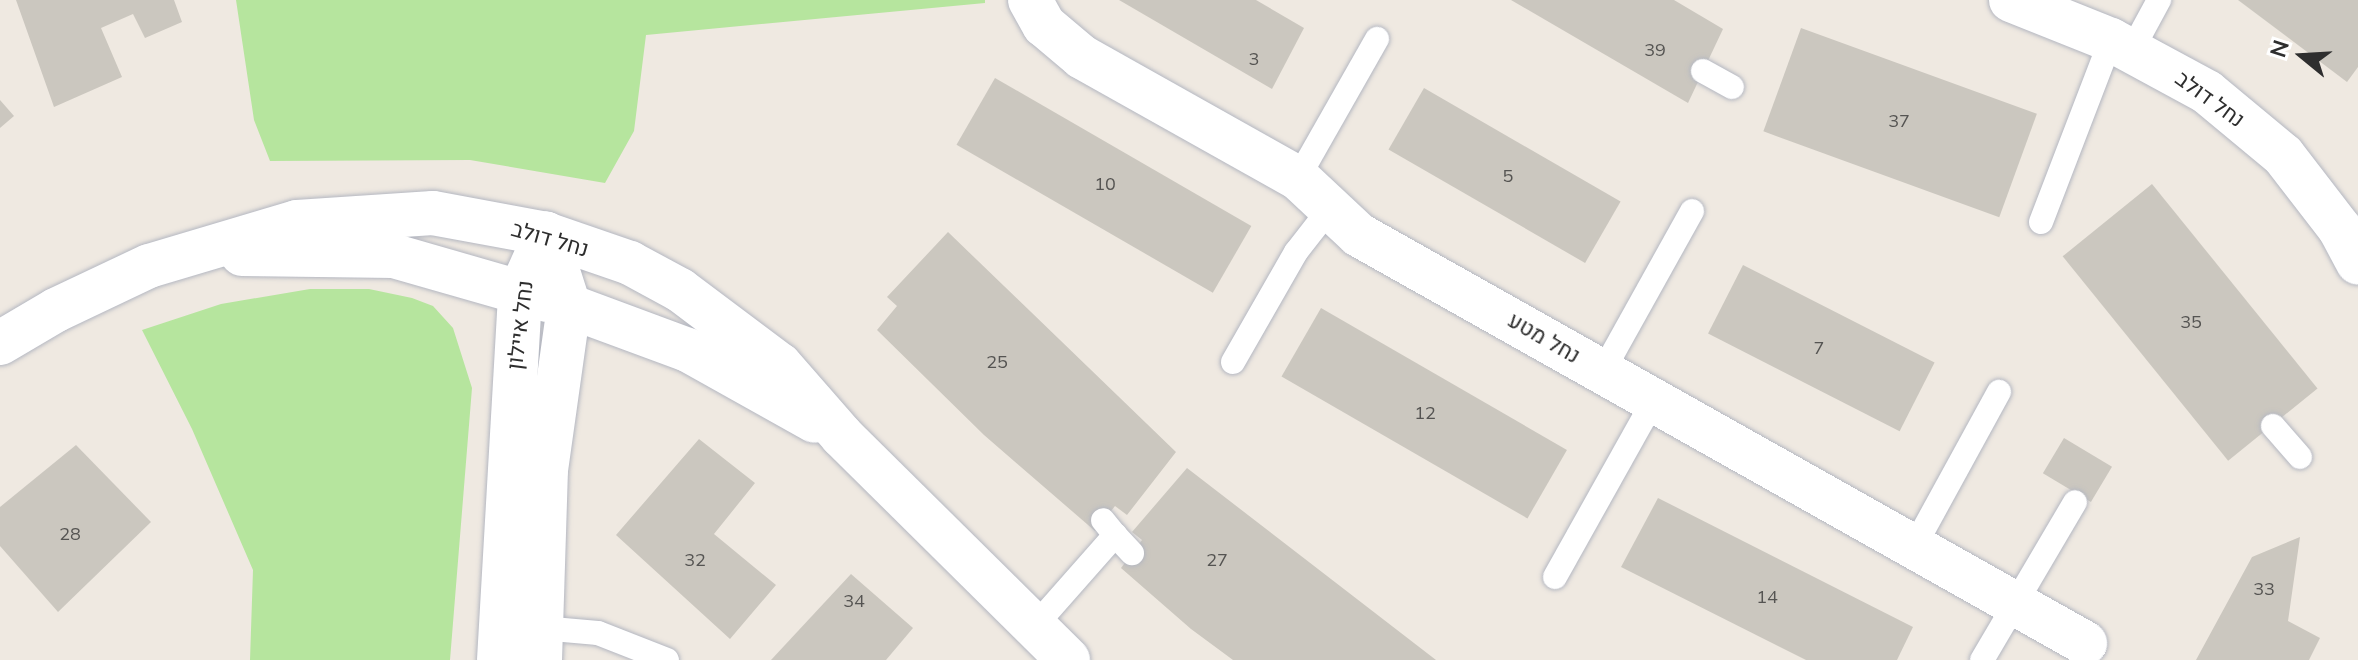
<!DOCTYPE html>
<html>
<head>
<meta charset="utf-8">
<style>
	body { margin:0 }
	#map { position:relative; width:2358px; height:660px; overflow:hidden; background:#efe9e1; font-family:Mulish,Heebo,sans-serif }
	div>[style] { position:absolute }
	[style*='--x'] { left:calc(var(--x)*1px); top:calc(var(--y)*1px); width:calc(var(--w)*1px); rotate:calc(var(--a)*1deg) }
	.green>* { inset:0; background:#b6e59e }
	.building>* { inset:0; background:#cbc7bf; transform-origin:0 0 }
	.roads { filter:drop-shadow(0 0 2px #b4b7c1) drop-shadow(0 0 2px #b4b7c1) }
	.lane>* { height:24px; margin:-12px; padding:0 12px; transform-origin:12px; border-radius:12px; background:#fff }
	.street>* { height:44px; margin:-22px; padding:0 22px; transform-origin:22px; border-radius:22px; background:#fff }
	.secondary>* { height:44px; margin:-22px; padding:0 22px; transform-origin:22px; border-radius:22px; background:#fff }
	span { translate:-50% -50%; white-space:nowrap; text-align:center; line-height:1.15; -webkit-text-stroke:6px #fff; paint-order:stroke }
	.number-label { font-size:18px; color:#555452 }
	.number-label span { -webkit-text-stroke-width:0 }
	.street-label { font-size:22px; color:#2e2e2e }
	.north { position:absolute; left:2262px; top:16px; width:80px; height:80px; -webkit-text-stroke:6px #fff; paint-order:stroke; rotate:288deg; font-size:22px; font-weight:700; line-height:32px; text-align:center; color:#2e2e2e }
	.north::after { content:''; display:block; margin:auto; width:28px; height:36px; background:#2e2e2e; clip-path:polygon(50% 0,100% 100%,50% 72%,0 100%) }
</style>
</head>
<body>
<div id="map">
	<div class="green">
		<i style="clip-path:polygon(236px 0,985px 0,985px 3px,646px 35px,634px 131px,605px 183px,470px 160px,270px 161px,254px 120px)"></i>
		<i style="clip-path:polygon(310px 289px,369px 289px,412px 298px,433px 306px,453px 328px,472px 388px,450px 660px,250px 660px,253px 570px,192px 429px,142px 330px,221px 304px)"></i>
	</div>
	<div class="building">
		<i style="clip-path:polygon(16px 0,174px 0,182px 22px,145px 38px,133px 14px,101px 28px,122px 77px,54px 107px)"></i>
		<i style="clip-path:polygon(1119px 0,1256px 0,1304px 28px,1272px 89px)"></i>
		<i style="clip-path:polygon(1511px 0,1674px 0,1723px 29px,1688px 103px)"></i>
		<i style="clip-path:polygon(2238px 0,2358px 0,2358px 67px,2347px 82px)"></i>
		<i style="left:1801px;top:28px;width:251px;height:110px;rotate:20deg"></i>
		<i style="left:995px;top:78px;width:296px;height:77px;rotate:30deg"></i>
		<i style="left:1424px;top:88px;width:227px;height:71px;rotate:30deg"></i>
		<i style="clip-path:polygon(0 100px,14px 116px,0 128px)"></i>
		<i style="left:2152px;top:184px;width:263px;height:115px;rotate:51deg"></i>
		<i style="clip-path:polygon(948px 232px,1176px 452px,1127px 515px,1115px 506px,1095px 531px,984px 435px,877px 330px,897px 306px,887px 297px)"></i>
		<i style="left:1743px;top:265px;width:215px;height:77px;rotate:27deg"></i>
		<i style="left:1321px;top:308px;width:284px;height:79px;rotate:30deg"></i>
		<i style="left:2064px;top:438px;width:56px;height:41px;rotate:31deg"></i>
		<i style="clip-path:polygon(699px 439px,755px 483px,714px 534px,776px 585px,730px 639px,616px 535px)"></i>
		<i style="clip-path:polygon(76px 445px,151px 522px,58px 612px,0 546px,0 507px)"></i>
		<i style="clip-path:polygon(1187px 468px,1436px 660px,1233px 660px,1191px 629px,1121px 568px,1142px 540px,1132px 532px)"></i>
		<i style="clip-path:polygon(1658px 498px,1913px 627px,1897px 660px,1806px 660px,1621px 567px)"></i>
		<i style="clip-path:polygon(2300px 537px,2288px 621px,2320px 638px,2309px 660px,2196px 660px,2252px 557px)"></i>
		<i style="clip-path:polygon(851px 574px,913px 628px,886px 660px,771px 660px)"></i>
	</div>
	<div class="roads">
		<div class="lane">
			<i style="--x:2132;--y:50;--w:57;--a:-61.6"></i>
			<i style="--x:1703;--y:71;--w:33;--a:29"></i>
			<i style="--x:1298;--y:178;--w:160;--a:-60.4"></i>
			<i style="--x:2041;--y:222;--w:195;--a:-69"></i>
			<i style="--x:1233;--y:362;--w:127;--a:-60.2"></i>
			<i style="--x:1296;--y:252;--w:57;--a:-52.1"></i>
			<i style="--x:1603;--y:371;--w:183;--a:-60.9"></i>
			<i style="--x:2273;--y:426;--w:41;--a:48.9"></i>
			<i style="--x:1115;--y:535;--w:25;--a:47"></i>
			<i style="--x:1914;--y:547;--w:177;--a:-61.3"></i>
			<i style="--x:1555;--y:577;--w:201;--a:-60.8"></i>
			<i style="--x:1034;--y:627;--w:123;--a:-48.6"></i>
			<i style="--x:1115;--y:535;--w:19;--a:-129"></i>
			<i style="--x:541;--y:628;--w:57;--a:5"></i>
			<i style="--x:598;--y:633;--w:74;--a:21.4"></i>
			<i style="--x:1982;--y:660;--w:183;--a:-59.5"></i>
		</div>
		<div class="street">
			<i style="--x:1030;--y:0;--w:29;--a:61"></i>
			<i style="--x:1044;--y:25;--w:50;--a:40.1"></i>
			<i style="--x:1082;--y:57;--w:248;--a:29.3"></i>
			<i style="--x:1298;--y:178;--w:83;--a:43.1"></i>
			<i style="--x:1359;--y:235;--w:833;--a:29.34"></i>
			<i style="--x:2011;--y:0;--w:108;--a:21.8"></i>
			<i style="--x:2111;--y:40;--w:109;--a:28.4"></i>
			<i style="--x:2207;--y:92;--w:99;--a:39.7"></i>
			<i style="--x:2283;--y:155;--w:93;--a:52.4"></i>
			<i style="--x:2340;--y:229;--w:38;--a:62"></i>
			<i style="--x:546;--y:234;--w:89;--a:19"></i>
			<i style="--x:630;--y:263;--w:57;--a:28.4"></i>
			<i style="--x:680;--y:290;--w:125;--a:36.9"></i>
			<i style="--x:780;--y:365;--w:94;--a:48.9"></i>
			<i style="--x:842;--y:436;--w:318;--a:44.7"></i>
			<i style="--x:569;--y:306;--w:127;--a:20.3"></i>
			<i style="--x:688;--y:350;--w:145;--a:29.2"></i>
		</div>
		<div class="secondary">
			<i style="--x:242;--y:254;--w:152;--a:0.8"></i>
			<i style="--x:394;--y:256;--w:159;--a:16"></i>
			<i style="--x:0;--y:343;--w:65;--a:-30.5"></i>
			<i style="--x:56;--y:310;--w:103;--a:-25.3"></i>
			<i style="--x:149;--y:266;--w:154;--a:-16.6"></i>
			<i style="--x:297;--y:222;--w:136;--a:-3.8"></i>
			<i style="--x:433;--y:213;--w:115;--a:10.5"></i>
			<i style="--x:499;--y:660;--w:369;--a:-86.7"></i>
			<i style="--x:520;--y:292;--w:64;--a:-65.9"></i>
			<i style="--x:540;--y:660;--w:190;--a:-88.2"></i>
			<i style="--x:546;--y:470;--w:166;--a:-82"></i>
			<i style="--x:569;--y:306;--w:76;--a:-107.7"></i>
		</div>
	</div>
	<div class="number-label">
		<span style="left:1655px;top:50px">39</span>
		<span style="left:1254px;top:59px">3</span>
		<span style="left:1899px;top:121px">37</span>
		<span style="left:1508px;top:176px">5</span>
		<span style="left:1105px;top:184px">10</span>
		<span style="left:2191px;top:322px">35</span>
		<span style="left:1819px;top:348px">7</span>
		<span style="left:997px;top:362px">25</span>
		<span style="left:1425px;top:413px">12</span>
		<span style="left:70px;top:534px">28</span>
		<span style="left:695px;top:560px">32</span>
		<span style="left:1217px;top:560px">27</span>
		<span style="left:2264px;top:589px">33</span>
		<span style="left:1767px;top:597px">14</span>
		<span style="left:854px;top:601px">34</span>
	</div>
	<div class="street-label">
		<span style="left:2210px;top:99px;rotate:36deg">נחל דולב</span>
		<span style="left:550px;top:239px;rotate:16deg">נחל דולב</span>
		<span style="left:520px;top:325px;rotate:-83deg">נחל איילון</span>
		<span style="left:1544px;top:338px;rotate:30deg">נחל מטע</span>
	</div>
	<div class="north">N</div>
</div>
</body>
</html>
